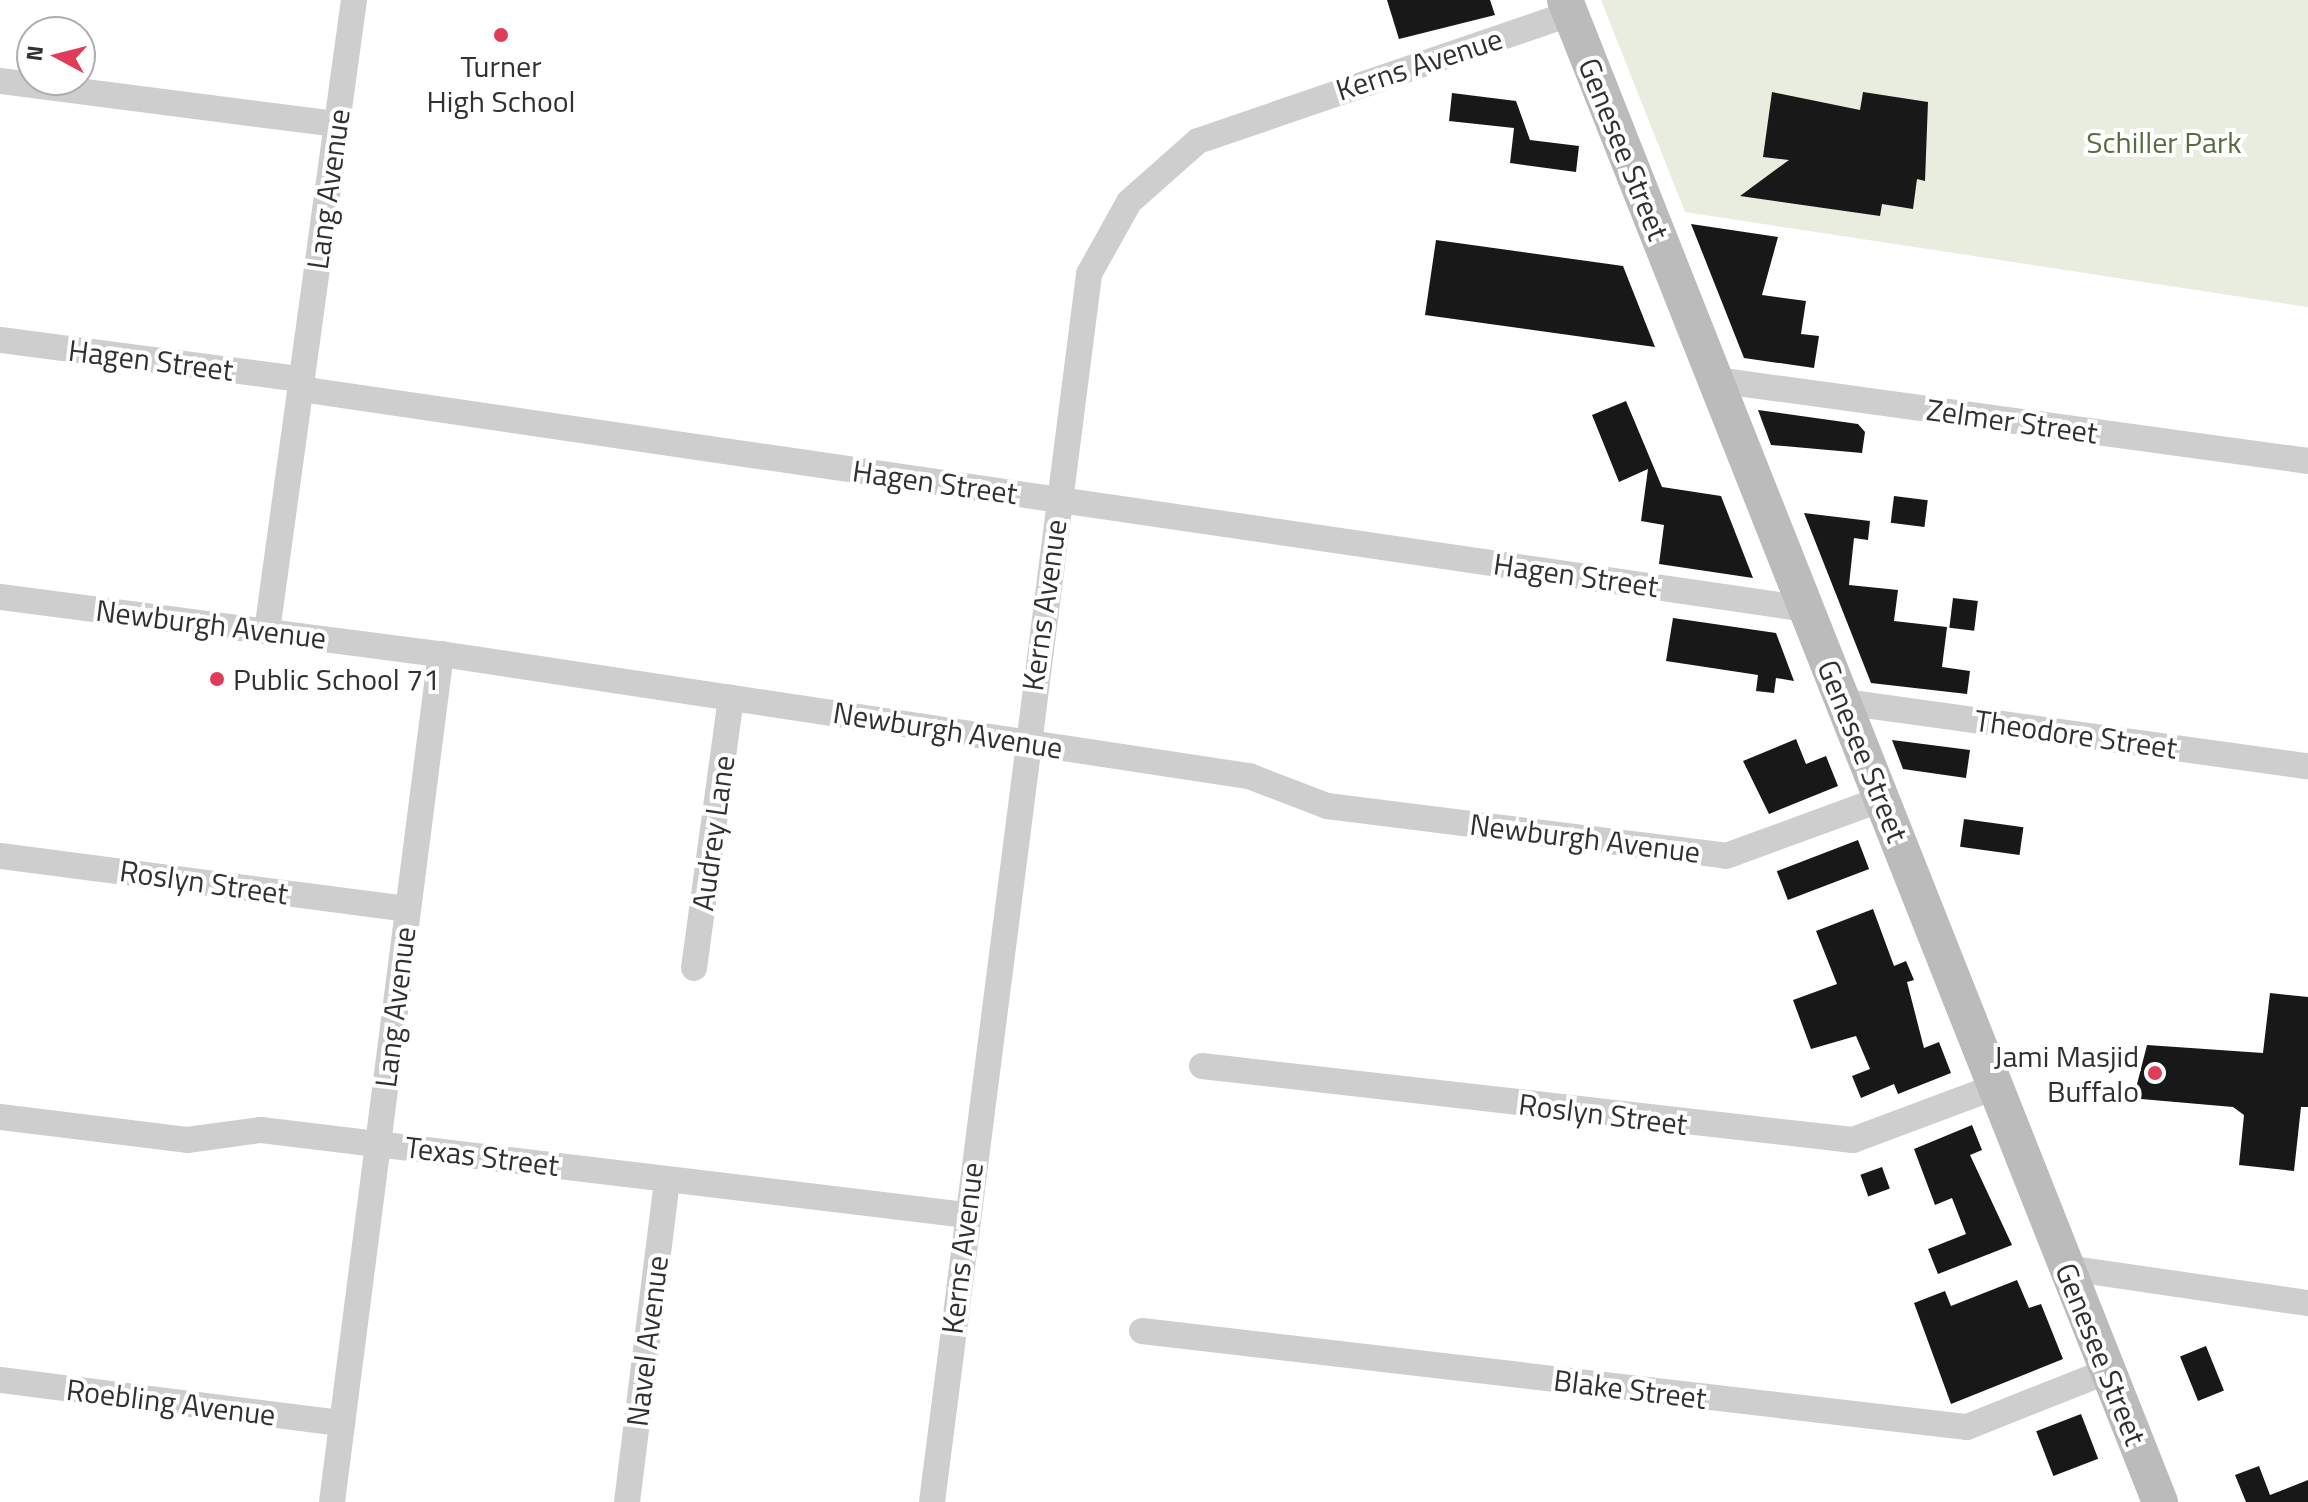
<!DOCTYPE html>
<html>
<head>
<meta charset="utf-8">
<style>
	body { margin:0 }
	#map { position:relative; width:2308px; height:1502px; overflow:hidden; background:#fff; font-family:"Titillium Web",sans-serif }
	div>[style] { position:absolute }
	[style*='--x'] { left:calc(var(--x)*1px); top:calc(var(--y)*1px); width:calc(var(--w)*1px); rotate:calc(var(--a)*1deg) }
	.green>* { inset:0; background:#e8eddf }
	.building>* { inset:0; background:#181818; transform-origin:0 0 }
	.minor>* { height:26px; margin:-13px; padding:0 13px; transform-origin:13px; border-radius:13px; background:#cecece }
	.secondary>* { height:36px; margin:-18px; padding:0 18px; transform-origin:18px; border-radius:18px; background:#bbb }
	.dots>* { width:22px; height:22px; translate:-50% -50%; box-sizing:border-box; border:4px solid #fff; border-radius:50% }
	span { translate:-50% -50%; white-space:nowrap; text-align:center; line-height:1.15; -webkit-text-stroke:8px #fff; paint-order:stroke }
	.street-label { font-size:30px; color:#313131 }
	.poi-label { font-size:30px; color:#313131 }
	.left { translate:0 -50%; text-align:left }
	.right { translate:-100% -50%; text-align:right }
	.park-label { font-size:30px; color:#586b3f }
	.north { position:absolute; left:16px; top:16px; width:80px; height:80px; box-sizing:border-box; background:#fff; border:2px solid #adadad; border-radius:50%; rotate:277deg; font-size:22px; font-weight:700; line-height:32px; text-align:center; color:#313131 }
	.north::after { content:''; display:block; margin:auto; width:28px; height:36px; background:#e03b58; clip-path:polygon(50% 0,100% 100%,50% 72%,0 100%) }
</style>
</head>
<body>
<div id="map">
	<div class="green">
		<i style="clip-path:polygon(1601px 0,2308px 0,2308px 307px,1685px 212px)"></i>
	</div>
	<div class="building">
		<i style="clip-path:polygon(1387px 0,1490px 0,1495px 15px,1399px 39px)"></i>
		<i style="clip-path:polygon(1772px 92px,1860px 110px,1863px 92px,1928px 102px,1925px 181px,1917px 179px,1913px 209px,1882px 204px,1880px 216px,1740px 196px,1789px 160px,1763px 157px)"></i>
		<i style="clip-path:polygon(1452px 93px,1516px 101px,1530px 140px,1579px 146px,1576px 172px,1510px 163px,1514px 128px,1449px 121px)"></i>
		<i style="clip-path:polygon(1691px 224px,1778px 237px,1762px 295px,1806px 301px,1801px 334px,1819px 336px,1814px 368px,1744px 358px)"></i>
		<i style="clip-path:polygon(1436px 240px,1623px 266px,1655px 347px,1425px 315px)"></i>
		<i style="clip-path:polygon(1626px 401px,1662px 487px,1721px 496px,1753px 578px,1659px 564px,1664px 525px,1641px 521px,1648px 469px,1619px 482px,1592px 415px)"></i>
		<i style="clip-path:polygon(1758px 410px,1858px 424px,1865px 432px,1862px 453px,1771px 445px)"></i>
		<i style="left:1894px;top:496px;width:34px;height:27px;rotate:7deg"></i>
		<i style="clip-path:polygon(1804px 513px,1870px 521px,1868px 540px,1854px 538px,1849px 585px,1898px 590px,1894px 621px,1947px 627px,1942px 667px,1970px 671px,1967px 694px,1871px 683px)"></i>
		<i style="left:1953px;top:598px;width:25px;height:30px;rotate:7deg"></i>
		<i style="clip-path:polygon(1673px 618px,1776px 633px,1794px 681px,1776px 678px,1774px 693px,1756px 691px,1758px 675px,1666px 661px)"></i>
		<i style="clip-path:polygon(1796px 739px,1806px 764px,1826px 756px,1838px 786px,1769px 814px,1743px 761px)"></i>
		<i style="clip-path:polygon(1892px 740px,1970px 750px,1966px 778px,1903px 769px)"></i>
		<i style="left:1964px;top:819px;width:60px;height:28px;rotate:8deg"></i>
		<i style="left:1858px;top:840px;width:31px;height:87px;rotate:69deg"></i>
		<i style="clip-path:polygon(1873px 909px,1894px 966px,1906px 961px,1914px 980px,1907px 982px,1924px 1048px,1939px 1042px,1951px 1073px,1898px 1094px,1894px 1084px,1861px 1098px,1852px 1076px,1870px 1069px,1856px 1036px,1811px 1049px,1793px 1000px,1837px 984px,1816px 931px)"></i>
		<i style="clip-path:polygon(2270px 993px,2308px 997px,2308px 1107px,2301px 1107px,2294px 1171px,2239px 1165px,2244px 1115px,2233px 1107px,2141px 1099px,2136px 1088px,2147px 1045px,2263px 1053px)"></i>
		<i style="clip-path:polygon(1972px 1125px,1982px 1150px,1970px 1155px,2012px 1245px,1938px 1274px,1928px 1249px,1966px 1234px,1952px 1198px,1935px 1205px,1914px 1149px)"></i>
		<i style="left:1882px;top:1167px;width:23px;height:23px;rotate:70deg"></i>
		<i style="clip-path:polygon(2017px 1280px,2029px 1308px,2041px 1304px,2063px 1359px,1951px 1404px,1914px 1303px,1945px 1291px,1951px 1306px)"></i>
		<i style="left:2206px;top:1346px;width:48px;height:28px;rotate:68deg"></i>
		<i style="left:2081px;top:1414px;width:48px;height:48px;rotate:69deg"></i>
		<i style="clip-path:polygon(2259px 1466px,2270px 1495px,2308px 1480px,2308px 1502px,2246px 1502px,2235px 1475px)"></i>
	</div>
	<div class="minor">
		<i style="--x:0;--y:81;--w:340;--a:7.3"></i>
		<i style="--x:0;--y:340;--w:305;--a:7.4"></i>
		<i style="--x:1716;--y:380;--w:598;--a:7.79"></i>
		<i style="--x:300;--y:389;--w:1523;--a:8.31"></i>
		<i style="--x:0;--y:597;--w:445;--a:7.4"></i>
		<i style="--x:441;--y:654;--w:817;--a:8.59"></i>
		<i style="--x:1249;--y:776;--w:84;--a:21"></i>
		<i style="--x:1327;--y:806;--w:402;--a:7.1"></i>
		<i style="--x:1726;--y:856;--w:166;--a:-20.1"></i>
		<i style="--x:267;--y:631;--w:637;--a:-82.15"></i>
		<i style="--x:1844;--y:702;--w:468;--a:7.9"></i>
		<i style="--x:0;--y:856;--w:410;--a:7.4"></i>
		<i style="--x:694;--y:968;--w:273;--a:-82.2"></i>
		<i style="--x:1202;--y:1066;--w:655;--a:6.49"></i>
		<i style="--x:1853;--y:1140;--w:152;--a:-20.5"></i>
		<i style="--x:0;--y:1117;--w:188;--a:7"></i>
		<i style="--x:187;--y:1140;--w:75;--a:-7.7"></i>
		<i style="--x:261;--y:1130;--w:709;--a:6.88"></i>
		<i style="--x:2067;--y:1268;--w:244;--a:8.3"></i>
		<i style="--x:1142;--y:1331;--w:831;--a:6.64"></i>
		<i style="--x:1967;--y:1427;--w:152;--a:-21.7"></i>
		<i style="--x:0;--y:1380;--w:345;--a:7.2"></i>
		<i style="--x:332;--y:1502;--w:855;--a:-82.68"></i>
		<i style="--x:627;--y:1502;--w:324;--a:-82.9"></i>
		<i style="--x:932;--y:1502;--w:1238;--a:-82.71"></i>
		<i style="--x:1089;--y:274;--w:82;--a:-60.9"></i>
		<i style="--x:1129;--y:202;--w:92;--a:-41.5"></i>
		<i style="--x:1198;--y:141;--w:394;--a:-18.9"></i>
	</div>
	<div class="secondary">
		<i style="--x:1565;--y:0;--w:1616;--a:68.39"></i>
	</div>
	<div class="dots">
		<i style="left:501px;top:35px;background:#e03b58"></i>
		<i style="left:217px;top:679px;background:#e03b58"></i>
		<i style="left:2155px;top:1073px;background:#e03b58"></i>
	</div>
	<div class="street-label">
		<span style="left:1419px;top:64px;rotate:-18deg">Kerns Avenue</span>
		<span style="left:1624px;top:149px;rotate:68deg">Genesee Street</span>
		<span style="left:328px;top:189px;rotate:-82deg">Lang Avenue</span>
		<span style="left:151px;top:360px;rotate:7deg">Hagen Street</span>
		<span style="left:2012px;top:421px;rotate:8deg">Zelmer Street</span>
		<span style="left:935px;top:482px;rotate:8deg">Hagen Street</span>
		<span style="left:1576px;top:575px;rotate:8deg">Hagen Street</span>
		<span style="left:1044px;top:605px;rotate:-82deg">Kerns Avenue</span>
		<span style="left:211px;top:624px;rotate:7deg">Newburgh Avenue</span>
		<span style="left:948px;top:730px;rotate:9deg">Newburgh Avenue</span>
		<span style="left:2076px;top:734px;rotate:8deg">Theodore Street</span>
		<span style="left:1863px;top:751px;rotate:68deg">Genesee Street</span>
		<span style="left:713px;top:833px;rotate:-82deg">Audrey Lane</span>
		<span style="left:1585px;top:838px;rotate:7deg">Newburgh Avenue</span>
		<span style="left:204px;top:882px;rotate:8deg">Roslyn Street</span>
		<span style="left:395px;top:1007px;rotate:-83deg">Lang Avenue</span>
		<span style="left:1603px;top:1114px;rotate:7deg">Roslyn Street</span>
		<span style="left:482px;top:1156px;rotate:7deg">Texas Street</span>
		<span style="left:962px;top:1248px;rotate:-83deg">Kerns Avenue</span>
		<span style="left:647px;top:1341px;rotate:-83deg">Navel Avenue</span>
		<span style="left:2101px;top:1354px;rotate:68deg">Genesee Street</span>
		<span style="left:1630px;top:1389px;rotate:7deg">Blake Street</span>
		<span style="left:171px;top:1402px;rotate:7deg">Roebling Avenue</span>
	</div>
	<div class="poi-label">
		<span style="left:501px;top:83px">Turner<br>High School</span>
		<span class="left" style="left:233px;top:679px">Public School 71</span>
		<span class="right" style="left:2139px;top:1073px">Jami Masjid<br>Buffalo</span>
	</div>
	<div class="park-label">
		<span style="left:2164px;top:142px">Schiller Park</span>
	</div>
	<div class="north">N</div>
</div>
</body>
</html>
